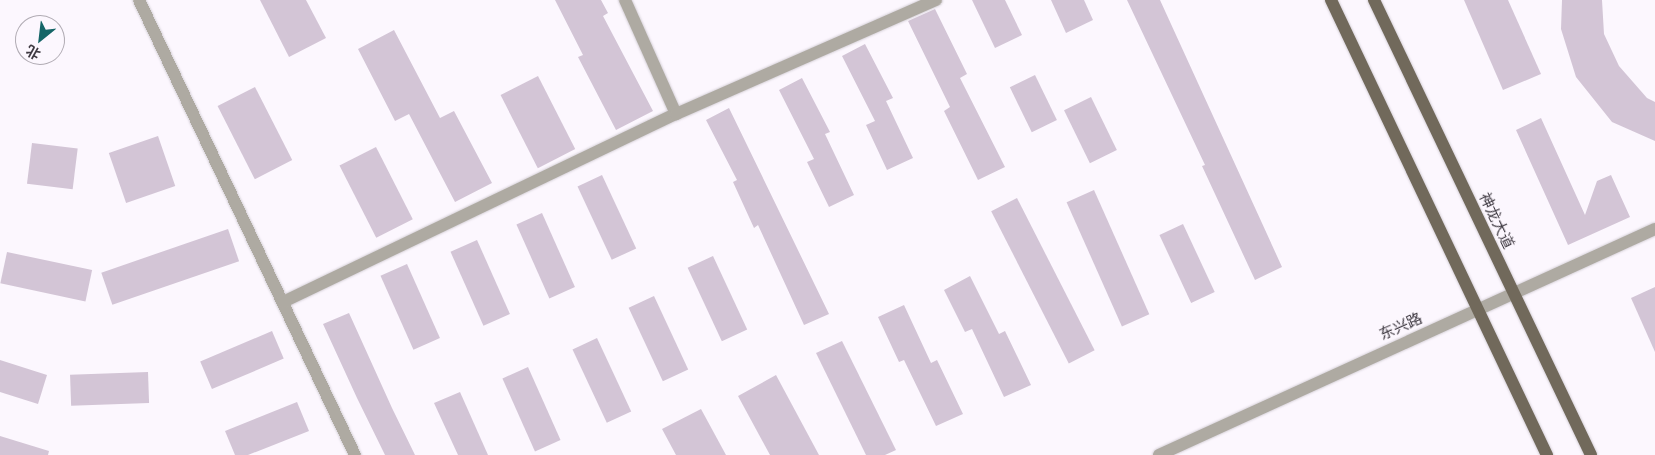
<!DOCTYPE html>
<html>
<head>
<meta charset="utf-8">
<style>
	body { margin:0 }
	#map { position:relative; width:1655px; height:455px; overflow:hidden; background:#fcf7fe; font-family:"DM Sans","Noto Sans SC",sans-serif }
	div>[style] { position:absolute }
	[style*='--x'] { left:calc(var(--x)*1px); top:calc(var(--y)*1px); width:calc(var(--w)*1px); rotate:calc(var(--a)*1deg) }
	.building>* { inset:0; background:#d3c5d6; transform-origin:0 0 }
	.roads { filter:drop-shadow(0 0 1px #d6d1d8) drop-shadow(0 0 1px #d6d1d8) }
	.minor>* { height:12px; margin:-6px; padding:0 6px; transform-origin:6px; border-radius:6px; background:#aeaaa2 }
	.major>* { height:12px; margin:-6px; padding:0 6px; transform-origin:6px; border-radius:6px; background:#71695b }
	span { translate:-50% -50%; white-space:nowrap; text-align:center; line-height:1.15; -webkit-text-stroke:4px #fcf7fe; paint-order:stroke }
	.street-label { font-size:15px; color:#3f3a42 }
	.north { position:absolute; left:15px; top:15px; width:50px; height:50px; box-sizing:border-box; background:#fcf7fe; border:1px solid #b0abb3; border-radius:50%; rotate:209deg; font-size:14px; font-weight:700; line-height:20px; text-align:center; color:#3f3a42 }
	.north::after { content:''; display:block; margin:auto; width:18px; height:22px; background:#156567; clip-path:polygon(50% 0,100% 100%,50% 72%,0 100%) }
</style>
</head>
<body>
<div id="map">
	<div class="building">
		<i style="clip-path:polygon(260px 0,306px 0,326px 38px,289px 57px)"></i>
		<i style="clip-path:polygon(555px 0,601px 0,608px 13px,603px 16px,653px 111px,616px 130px,578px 57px,583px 55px)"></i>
		<i style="clip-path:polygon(972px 0,1005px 0,1022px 35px,995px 48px)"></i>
		<i style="clip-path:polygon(1051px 0,1084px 0,1093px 20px,1066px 33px)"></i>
		<i style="clip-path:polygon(1127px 0,1160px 0,1282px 267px,1255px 280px,1202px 166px,1205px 165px)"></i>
		<i style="clip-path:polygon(1464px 0,1508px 0,1541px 74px,1503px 90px)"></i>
		<i style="clip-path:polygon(1562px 0,1602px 0,1604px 34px,1619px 66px,1647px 98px,1655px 102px,1655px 141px,1612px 122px,1576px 77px,1561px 29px)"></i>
		<i style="clip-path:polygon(935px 9px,967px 74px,960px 78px,1005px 167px,978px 180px,944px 111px,950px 107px,908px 21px)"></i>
		<i style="clip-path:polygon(394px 30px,440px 118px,454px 111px,492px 183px,455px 202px,409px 114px,395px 121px,358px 49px)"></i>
		<i style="clip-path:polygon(865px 44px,893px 98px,886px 101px,913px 158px,887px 170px,866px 125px,875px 121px,842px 56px)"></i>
		<i style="left:1035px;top:75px;width:50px;height:28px;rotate:64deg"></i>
		<i style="left:538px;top:76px;width:82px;height:42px;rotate:63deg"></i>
		<i style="clip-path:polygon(802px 78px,830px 132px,825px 134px,854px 195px,829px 207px,807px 162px,814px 159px,779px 90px)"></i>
		<i style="left:255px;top:87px;width:82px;height:42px;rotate:63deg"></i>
		<i style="left:1091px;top:97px;width:59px;height:30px;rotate:64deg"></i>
		<i style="clip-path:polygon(729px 108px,829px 314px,804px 325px,758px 225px,754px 228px,733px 182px,737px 180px,706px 120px)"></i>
		<i style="clip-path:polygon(1541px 118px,1585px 215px,1597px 181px,1611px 175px,1630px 217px,1568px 245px,1516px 130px)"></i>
		<i style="left:158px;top:136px;width:53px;height:52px;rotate:71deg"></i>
		<i style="left:32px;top:143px;width:46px;height:41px;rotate:7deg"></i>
		<i style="left:376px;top:147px;width:81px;height:41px;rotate:63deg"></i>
		<i style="left:602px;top:175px;width:81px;height:27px;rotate:65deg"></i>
		<i style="left:1094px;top:190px;width:136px;height:30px;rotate:66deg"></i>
		<i style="left:1017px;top:198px;width:171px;height:29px;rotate:63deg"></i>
		<i style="left:542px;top:213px;width:81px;height:28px;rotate:66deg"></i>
		<i style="left:1183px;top:224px;width:75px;height:26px;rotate:65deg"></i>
		<i style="left:228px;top:229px;width:34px;height:134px;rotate:71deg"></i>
		<i style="left:477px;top:240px;width:81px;height:29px;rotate:66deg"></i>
		<i style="left:7px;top:252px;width:87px;height:32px;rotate:12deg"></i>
		<i style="left:713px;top:256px;width:81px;height:28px;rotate:65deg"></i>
		<i style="left:407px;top:264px;width:81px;height:29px;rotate:66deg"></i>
		<i style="clip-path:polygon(970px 276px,999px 334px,1005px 331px,1031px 385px,1004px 397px,972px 329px,965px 332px,944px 290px)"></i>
		<i style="clip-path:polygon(1655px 287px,1655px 352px,1631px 298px)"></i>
		<i style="left:654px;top:296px;width:81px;height:28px;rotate:65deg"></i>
		<i style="clip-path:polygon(904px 305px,931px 363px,937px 360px,963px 414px,936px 426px,904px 360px,899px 362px,878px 317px)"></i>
		<i style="clip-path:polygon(349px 313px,392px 408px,415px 455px,385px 455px,357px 398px,323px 324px)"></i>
		<i style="left:272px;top:331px;width:30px;height:78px;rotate:67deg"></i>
		<i style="left:597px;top:338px;width:81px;height:27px;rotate:65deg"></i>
		<i style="clip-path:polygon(842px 341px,896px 450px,885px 455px,866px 455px,816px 353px)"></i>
		<i style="clip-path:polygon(0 360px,47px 375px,38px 404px,0 392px)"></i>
		<i style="left:528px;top:367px;width:80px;height:28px;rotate:66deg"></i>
		<i style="left:148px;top:372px;width:31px;height:78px;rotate:88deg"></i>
		<i style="clip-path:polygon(776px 375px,819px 455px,770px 455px,738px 396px)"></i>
		<i style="clip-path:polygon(460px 392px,488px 455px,458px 455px,434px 403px)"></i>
		<i style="clip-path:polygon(297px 402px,309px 431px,248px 455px,235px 455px,225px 431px)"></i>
		<i style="clip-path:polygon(701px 409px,726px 455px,676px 455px,662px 429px)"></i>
		<i style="clip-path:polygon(0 436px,49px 451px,48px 455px,0 455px)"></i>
	</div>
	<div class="roads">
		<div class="minor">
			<i style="--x:139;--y:0;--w:504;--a:64.61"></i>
			<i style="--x:625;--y:0;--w:125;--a:65.9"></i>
			<i style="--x:283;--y:302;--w:436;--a:-25.6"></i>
			<i style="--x:676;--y:114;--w:284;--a:-23.7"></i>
			<i style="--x:1159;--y:455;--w:545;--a:-24.5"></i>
		</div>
		<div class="major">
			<i style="--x:1331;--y:0;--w:504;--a:64.61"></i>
			<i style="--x:1374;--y:0;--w:504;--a:64.5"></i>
		</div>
	</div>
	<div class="street-label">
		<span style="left:1496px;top:221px;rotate:64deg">神龙大道</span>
		<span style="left:1401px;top:327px;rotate:-24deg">东兴路</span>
	</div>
	<div class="north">北</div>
</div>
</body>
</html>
